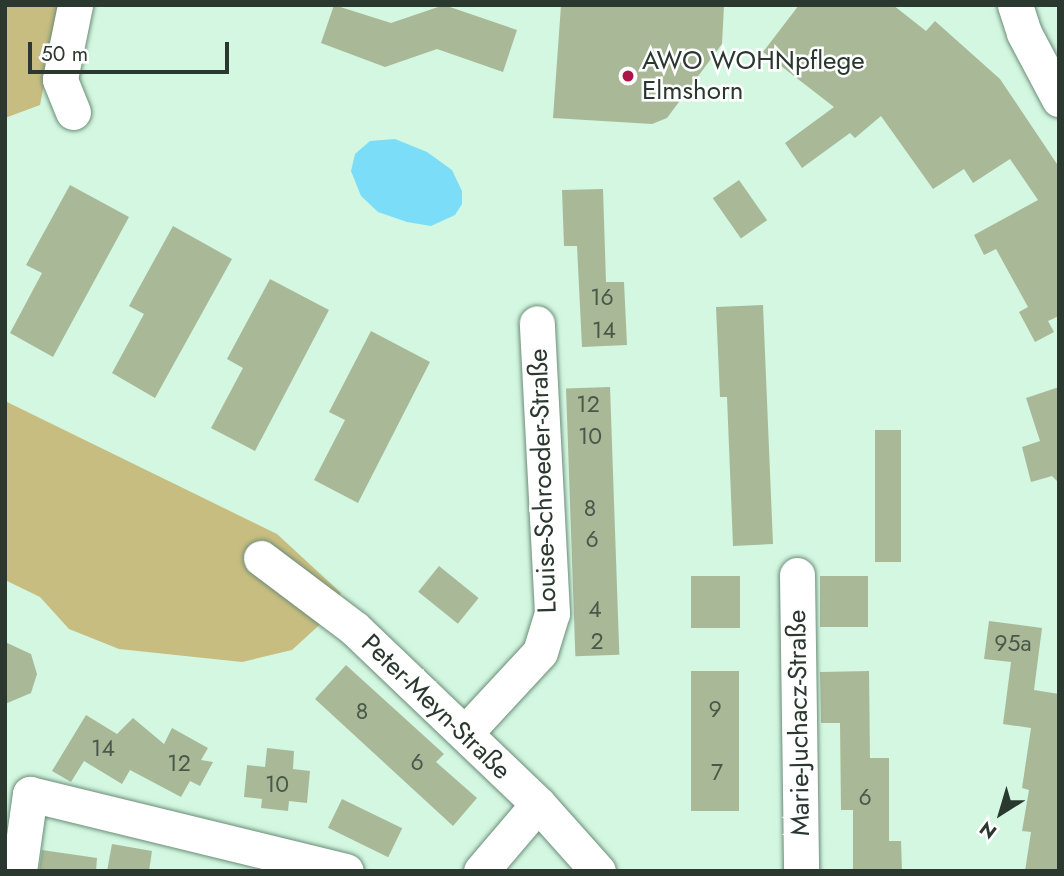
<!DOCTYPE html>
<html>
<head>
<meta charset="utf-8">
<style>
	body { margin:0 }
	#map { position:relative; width:1064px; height:876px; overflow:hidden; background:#d3f7e1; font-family:Jost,sans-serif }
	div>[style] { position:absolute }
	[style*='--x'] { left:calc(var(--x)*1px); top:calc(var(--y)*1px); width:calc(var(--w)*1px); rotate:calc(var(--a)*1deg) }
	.green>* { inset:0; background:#c8bd80 }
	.water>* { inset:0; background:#7cddf8 }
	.building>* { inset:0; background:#a9b998; transform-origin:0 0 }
	.roads { filter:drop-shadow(0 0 2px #6b8c78) drop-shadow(0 0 2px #6b8c78) }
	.minor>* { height:35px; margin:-17.5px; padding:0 17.5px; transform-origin:17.5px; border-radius:17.5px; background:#fff }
	.dots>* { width:19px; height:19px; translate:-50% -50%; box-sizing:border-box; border:4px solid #fff; border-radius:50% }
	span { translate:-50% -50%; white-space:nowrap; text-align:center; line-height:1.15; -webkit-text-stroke:5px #fff; paint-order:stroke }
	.number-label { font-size:23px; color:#4a584a }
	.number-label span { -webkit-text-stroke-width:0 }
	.poi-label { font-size:26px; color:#2a3830 }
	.left { translate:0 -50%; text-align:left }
	.street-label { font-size:26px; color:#2a3830 }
	.frame { position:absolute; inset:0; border:7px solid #2a3830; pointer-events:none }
	.north { position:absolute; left:966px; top:778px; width:70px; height:70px; -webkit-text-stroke:5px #fff; paint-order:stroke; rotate:217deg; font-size:19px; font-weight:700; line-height:28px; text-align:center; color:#2a3830 }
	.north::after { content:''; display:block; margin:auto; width:24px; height:32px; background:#2a3830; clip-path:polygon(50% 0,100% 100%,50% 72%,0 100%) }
	.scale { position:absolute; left:28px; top:42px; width:201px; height:32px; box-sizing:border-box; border:4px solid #2a3830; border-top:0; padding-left:9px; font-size:21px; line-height:24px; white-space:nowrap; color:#2a3830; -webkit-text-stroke:5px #fff; paint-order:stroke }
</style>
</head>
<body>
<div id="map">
	<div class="green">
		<i style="clip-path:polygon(5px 5px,60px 5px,40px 105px,5px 118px)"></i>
		<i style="clip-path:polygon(5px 401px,277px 534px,341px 593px,327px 618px,292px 650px,242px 662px,119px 649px,69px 629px,40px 597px,5px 580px)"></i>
	</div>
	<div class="water">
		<i style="clip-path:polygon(395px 139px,427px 152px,452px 170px,462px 191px,462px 204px,455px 215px,431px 226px,407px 222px,378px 212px,361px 196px,351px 171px,355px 154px,370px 141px)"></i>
	</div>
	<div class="building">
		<i style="clip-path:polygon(334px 5px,391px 23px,444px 5px,517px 30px,503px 72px,437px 49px,385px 67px,321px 43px)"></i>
		<i style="clip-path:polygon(561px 5px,724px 5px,722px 44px,667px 118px,652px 124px,553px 118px)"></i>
		<i style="clip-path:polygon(799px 5px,893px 5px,926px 31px,935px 21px,1000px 79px,1059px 167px,1059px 316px,1048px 321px,1054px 332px,1035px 342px,1019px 312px,1028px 307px,996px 249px,984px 255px,974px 235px,1038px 200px,1010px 159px,973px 183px,964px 169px,933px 189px,881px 116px,855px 138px,850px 133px,802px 168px,785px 143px,834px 107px,763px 52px)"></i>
		<i style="left:739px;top:180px;width:49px;height:32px;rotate:55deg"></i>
		<i style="clip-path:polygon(70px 185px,129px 217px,53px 357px,10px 333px,42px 273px,26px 265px)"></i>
		<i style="clip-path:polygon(603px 189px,606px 282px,624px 282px,627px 345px,582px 347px,577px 246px,564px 246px,562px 190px)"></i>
		<i style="clip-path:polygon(173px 226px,232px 259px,155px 398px,112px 373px,144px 314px,129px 306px)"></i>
		<i style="clip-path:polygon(270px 279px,329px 310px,255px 451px,211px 428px,243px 368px,227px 359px)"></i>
		<i style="clip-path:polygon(763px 305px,773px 544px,733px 546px,727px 397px,720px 397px,716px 307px)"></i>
		<i style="clip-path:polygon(371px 331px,430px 362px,358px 503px,314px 480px,345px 420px,329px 412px)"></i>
		<i style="left:610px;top:387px;width:268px;height:44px;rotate:88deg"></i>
		<i style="clip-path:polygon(1059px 387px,1059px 483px,1052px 476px,1031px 482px,1022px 447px,1040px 441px,1026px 398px)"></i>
		<i style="left:875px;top:430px;width:26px;height:132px"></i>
		<i style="left:439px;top:566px;width:51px;height:33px;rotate:39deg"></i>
		<i style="left:691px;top:576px;width:49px;height:52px"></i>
		<i style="left:820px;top:576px;width:48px;height:51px"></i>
		<i style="clip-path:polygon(989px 621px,1042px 628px,1034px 690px,1059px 694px,1059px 871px,1025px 871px,1031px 832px,1022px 831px,1029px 790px,1022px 788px,1031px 728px,1003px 724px,1011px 662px,984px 659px)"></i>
		<i style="clip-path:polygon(5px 642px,31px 654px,37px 674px,31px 693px,5px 704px)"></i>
		<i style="clip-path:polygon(346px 665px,444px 754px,436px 762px,477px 798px,453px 826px,315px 699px)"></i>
		<i style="left:691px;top:671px;width:48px;height:140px"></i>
		<i style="clip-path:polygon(869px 671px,870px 758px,889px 758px,889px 841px,901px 841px,902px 871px,853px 871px,853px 810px,841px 810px,840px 723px,821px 723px,820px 672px)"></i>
		<i style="clip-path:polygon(86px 715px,117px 734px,133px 718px,164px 744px,172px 728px,208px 748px,201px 760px,213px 762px,200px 786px,190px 781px,181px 797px,130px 770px,122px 784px,84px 761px,71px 782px,52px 771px)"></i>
		<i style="clip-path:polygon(267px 748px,294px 751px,293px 769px,310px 771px,307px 803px,289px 801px,288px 811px,261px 808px,262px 799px,244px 797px,247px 765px,265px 767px)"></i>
		<i style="left:342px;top:799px;width:67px;height:32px;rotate:26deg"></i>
		<i style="clip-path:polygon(112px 844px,152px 851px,149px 871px,107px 871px)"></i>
		<i style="clip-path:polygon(42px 850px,97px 858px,96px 871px,39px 871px)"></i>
	</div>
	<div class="roads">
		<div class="minor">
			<i style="--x:1015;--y:5;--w:29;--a:72"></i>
			<i style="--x:1024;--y:33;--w:75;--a:62.1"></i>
			<i style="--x:73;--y:112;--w:35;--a:-112"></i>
			<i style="--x:60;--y:79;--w:76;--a:-78.5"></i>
			<i style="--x:261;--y:558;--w:116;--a:37"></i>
			<i style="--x:354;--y:628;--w:255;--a:43.7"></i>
			<i style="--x:538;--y:804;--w:90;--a:48.2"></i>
			<i style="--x:797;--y:575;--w:296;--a:89.2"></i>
			<i style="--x:465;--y:733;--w:110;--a:-47.2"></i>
			<i style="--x:540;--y:652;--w:41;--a:-72.9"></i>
			<i style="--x:552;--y:613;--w:290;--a:-93"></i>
			<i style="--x:19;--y:871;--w:78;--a:-81.9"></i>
			<i style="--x:30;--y:794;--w:325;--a:13.7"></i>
			<i style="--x:481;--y:871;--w:88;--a:-49.6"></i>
		</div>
	</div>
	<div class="dots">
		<i style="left:628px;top:76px;background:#ab1747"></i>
	</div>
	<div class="number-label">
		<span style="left:602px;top:297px">16</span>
		<span style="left:604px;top:330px">14</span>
		<span style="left:588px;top:404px">12</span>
		<span style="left:590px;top:436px">10</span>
		<span style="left:590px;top:508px">8</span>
		<span style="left:592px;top:539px">6</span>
		<span style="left:595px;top:609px">4</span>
		<span style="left:597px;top:641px">2</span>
		<span style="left:1013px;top:643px">95a</span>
		<span style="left:715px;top:709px">9</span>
		<span style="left:362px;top:711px">8</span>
		<span style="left:103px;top:748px">14</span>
		<span style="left:417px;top:762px">6</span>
		<span style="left:179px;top:763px">12</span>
		<span style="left:717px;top:772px">7</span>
		<span style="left:277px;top:784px">10</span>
		<span style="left:865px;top:797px">6</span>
	</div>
	<div class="poi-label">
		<span class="left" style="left:642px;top:76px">AWO WOHNpflege<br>Elmshorn</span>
	</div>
	<div class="street-label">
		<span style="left:543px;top:481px;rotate:-92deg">Louise-Schroeder-Straße</span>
		<span style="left:436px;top:707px;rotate:44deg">Peter-Meyn-Straße</span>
		<span style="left:799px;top:723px;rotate:-91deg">Marie-Juchacz-Straße</span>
	</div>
	<div class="frame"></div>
	<div class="north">N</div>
	<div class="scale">50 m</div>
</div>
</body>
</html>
